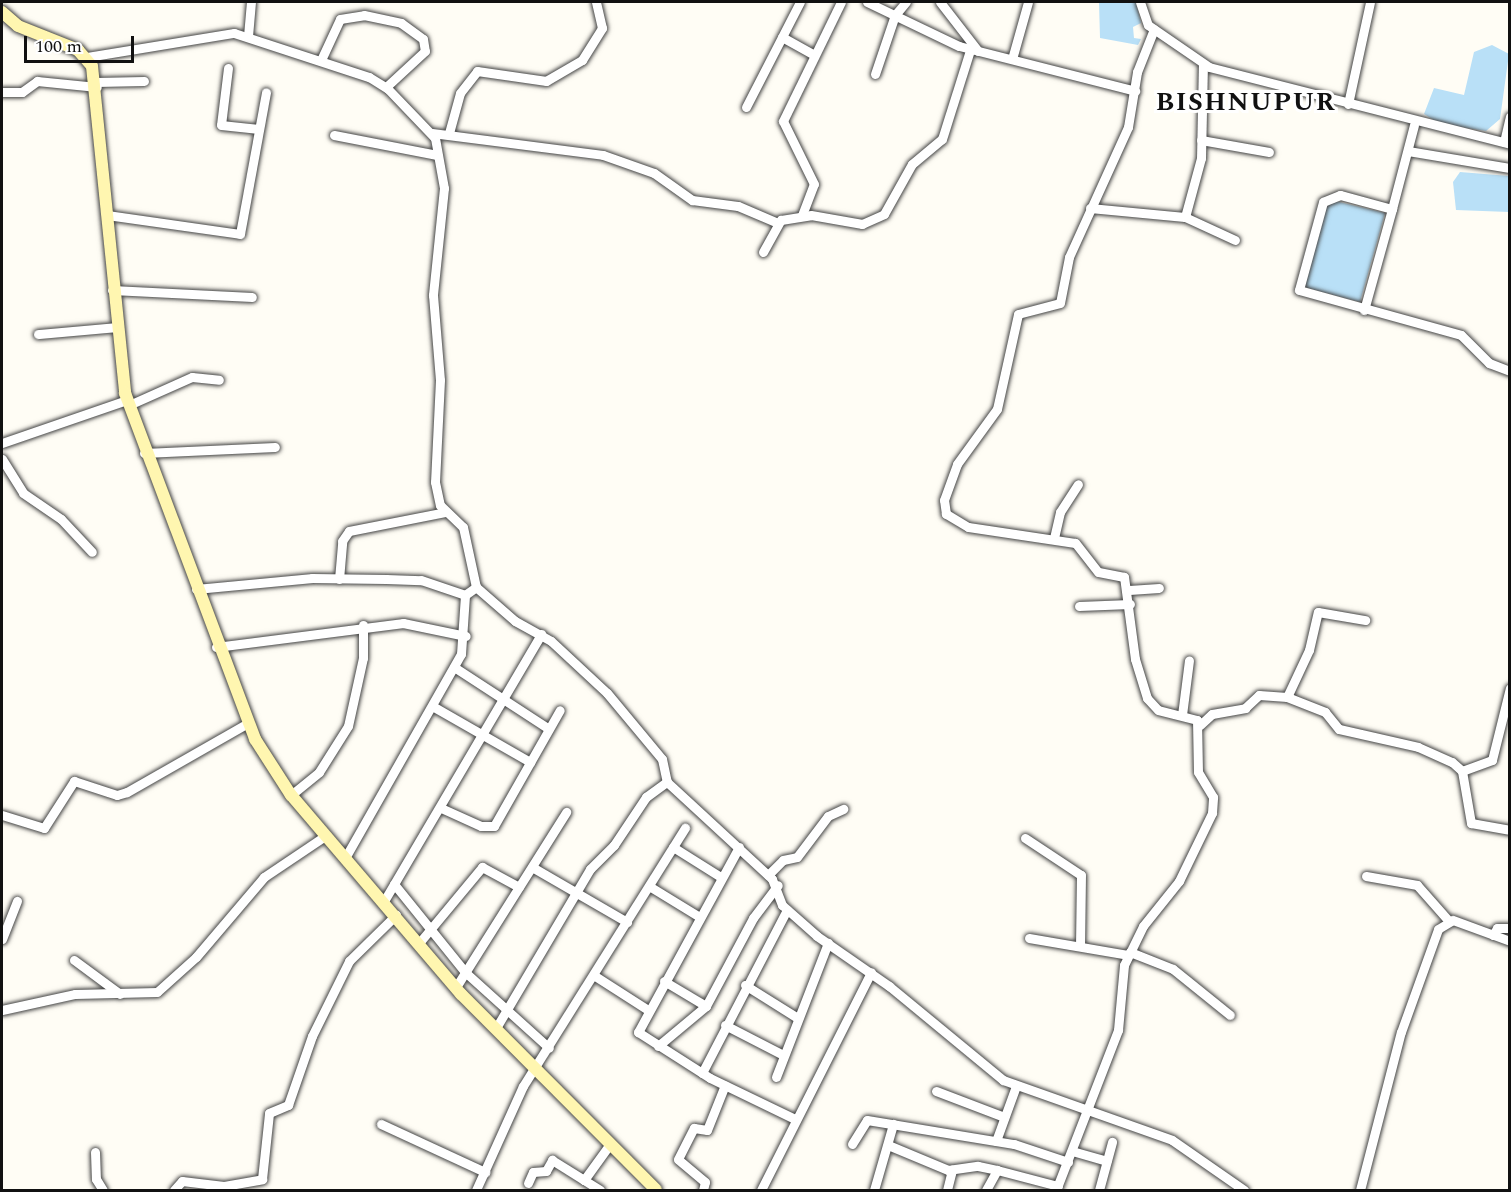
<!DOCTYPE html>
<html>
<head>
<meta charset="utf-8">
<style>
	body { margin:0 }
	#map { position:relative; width:1511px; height:1192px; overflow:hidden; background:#fffdf5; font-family:Spectral,serif }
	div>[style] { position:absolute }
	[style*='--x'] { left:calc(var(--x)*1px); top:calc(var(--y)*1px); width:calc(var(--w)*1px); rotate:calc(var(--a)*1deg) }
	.water>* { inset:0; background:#b9e0f7 }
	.roads { filter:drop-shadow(0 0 2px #444) drop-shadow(0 0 2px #444) }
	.street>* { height:9px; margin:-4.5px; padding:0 4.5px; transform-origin:4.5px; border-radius:4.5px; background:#fff }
	.secondary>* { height:12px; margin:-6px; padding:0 6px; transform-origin:6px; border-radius:6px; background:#fff6b0 }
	span { translate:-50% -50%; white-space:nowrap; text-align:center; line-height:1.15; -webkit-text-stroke:6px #fff; paint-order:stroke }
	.district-label { font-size:26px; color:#111; font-weight:700; letter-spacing:1.5px }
	.frame { position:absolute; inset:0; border:3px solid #111; pointer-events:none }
	.scale { position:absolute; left:24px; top:36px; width:110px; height:27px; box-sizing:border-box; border:3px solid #111; border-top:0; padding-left:8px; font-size:18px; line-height:21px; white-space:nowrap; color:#111; -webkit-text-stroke:4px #fff; paint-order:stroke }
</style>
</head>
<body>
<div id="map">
	<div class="water">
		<i style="clip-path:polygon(1099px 2px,1136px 2px,1141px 23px,1133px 27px,1134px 38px,1141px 39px,1138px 45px,1100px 38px)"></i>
		<i style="clip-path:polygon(1492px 45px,1509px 54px,1500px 119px,1486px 131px,1440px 124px,1424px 114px,1434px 88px,1464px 95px,1474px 52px)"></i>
		<i style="clip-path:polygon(1460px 172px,1509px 176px,1509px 212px,1456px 210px,1453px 182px)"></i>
		<i style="clip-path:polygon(1331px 200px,1385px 213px,1360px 302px,1299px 286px,1318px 220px)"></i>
	</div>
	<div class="roads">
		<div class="street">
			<i style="--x:867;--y:2;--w:102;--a:25.6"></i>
			<i style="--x:959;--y:46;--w:182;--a:14.3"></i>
			<i style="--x:940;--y:2;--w:62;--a:52.2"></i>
			<i style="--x:1140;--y:2;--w:24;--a:71"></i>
			<i style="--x:1148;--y:25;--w:74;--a:34.5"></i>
			<i style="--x:1209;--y:67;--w:311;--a:14.3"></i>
			<i style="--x:248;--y:36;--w:34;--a:-85"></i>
			<i style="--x:782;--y:37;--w:35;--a:29"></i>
			<i style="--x:87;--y:57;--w:149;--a:-9.3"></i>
			<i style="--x:234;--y:33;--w:142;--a:18.1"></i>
			<i style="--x:369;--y:77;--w:22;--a:32"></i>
			<i style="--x:388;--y:89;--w:68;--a:46.2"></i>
			<i style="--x:435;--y:138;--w:51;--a:79.8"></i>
			<i style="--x:444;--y:188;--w:108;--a:95.9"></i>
			<i style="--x:433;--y:295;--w:85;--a:85.3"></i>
			<i style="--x:440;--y:380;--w:102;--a:92.8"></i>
			<i style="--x:435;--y:482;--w:24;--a:78"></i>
			<i style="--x:440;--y:505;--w:32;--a:44"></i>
			<i style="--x:463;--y:527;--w:61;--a:77.8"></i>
			<i style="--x:476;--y:587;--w:52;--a:41.1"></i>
			<i style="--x:515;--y:621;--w:41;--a:29.1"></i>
			<i style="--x:551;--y:641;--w:76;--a:42.9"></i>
			<i style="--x:607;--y:693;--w:86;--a:50.2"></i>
			<i style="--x:662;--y:759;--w:24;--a:78"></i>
			<i style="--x:667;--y:782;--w:143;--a:42.7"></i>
			<i style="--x:772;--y:879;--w:28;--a:69"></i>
			<i style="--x:782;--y:905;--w:47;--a:41.5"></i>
			<i style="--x:817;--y:936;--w:88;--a:34.8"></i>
			<i style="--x:889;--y:986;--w:148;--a:39.5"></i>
			<i style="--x:1003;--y:1080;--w:179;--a:19.5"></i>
			<i style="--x:1172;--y:1140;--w:88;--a:34.8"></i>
			<i style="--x:1012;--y:59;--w:59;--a:-74.3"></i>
			<i style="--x:321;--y:60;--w:45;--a:-65.1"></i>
			<i style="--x:340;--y:19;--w:24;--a:-9"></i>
			<i style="--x:364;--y:15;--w:38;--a:12"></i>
			<i style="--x:401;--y:23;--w:27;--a:36"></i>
			<i style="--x:423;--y:39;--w:12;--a:81"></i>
			<i style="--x:425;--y:51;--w:53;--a:137.3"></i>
			<i style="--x:228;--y:68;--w:57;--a:97"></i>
			<i style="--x:221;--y:125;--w:38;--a:6"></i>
			<i style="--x:875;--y:74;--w:62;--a:-71.3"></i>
			<i style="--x:895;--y:15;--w:17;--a:-50"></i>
			<i style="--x:96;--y:82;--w:48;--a:-1.2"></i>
			<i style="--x:2;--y:92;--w:20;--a:0"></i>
			<i style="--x:22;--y:92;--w:19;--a:-36"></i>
			<i style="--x:37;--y:81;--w:60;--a:5.7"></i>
			<i style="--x:1348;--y:104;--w:104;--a:-77.8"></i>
			<i style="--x:746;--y:107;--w:118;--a:-62.8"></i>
			<i style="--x:1414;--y:125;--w:87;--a:104.7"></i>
			<i style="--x:1392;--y:209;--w:54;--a:-164.9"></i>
			<i style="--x:1340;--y:195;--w:18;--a:158"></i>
			<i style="--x:1323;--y:202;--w:91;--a:105.3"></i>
			<i style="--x:1299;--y:290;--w:168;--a:15.5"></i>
			<i style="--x:1461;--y:335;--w:40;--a:45"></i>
			<i style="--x:1489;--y:363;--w:22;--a:21"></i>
			<i style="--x:432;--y:133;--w:172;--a:7.3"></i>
			<i style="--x:603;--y:155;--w:54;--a:19.4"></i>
			<i style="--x:654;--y:173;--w:47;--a:35.4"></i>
			<i style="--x:692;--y:200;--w:46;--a:7.4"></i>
			<i style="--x:738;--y:206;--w:43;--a:23"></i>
			<i style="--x:449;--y:133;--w:41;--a:-74.6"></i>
			<i style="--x:460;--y:93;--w:28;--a:-52"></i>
			<i style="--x:477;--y:71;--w:70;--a:8.2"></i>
			<i style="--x:546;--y:81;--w:42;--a:-30.3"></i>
			<i style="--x:582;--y:60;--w:38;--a:-58"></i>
			<i style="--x:602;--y:28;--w:27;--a:-103"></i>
			<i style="--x:334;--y:135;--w:105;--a:11"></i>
			<i style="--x:1201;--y:140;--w:69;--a:10"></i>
			<i style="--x:1504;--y:142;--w:26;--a:-77"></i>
			<i style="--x:1408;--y:151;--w:103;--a:9.5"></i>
			<i style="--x:1090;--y:208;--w:95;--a:5.4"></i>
			<i style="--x:1185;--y:217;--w:55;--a:24.7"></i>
			<i style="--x:107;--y:215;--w:134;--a:8.1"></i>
			<i style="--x:240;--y:234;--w:144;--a:-79.6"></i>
			<i style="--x:802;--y:215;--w:33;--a:-69"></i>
			<i style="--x:814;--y:184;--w:70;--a:-116.2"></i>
			<i style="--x:783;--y:121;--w:132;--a:-64"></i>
			<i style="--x:1185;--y:217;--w:61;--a:-74.8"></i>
			<i style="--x:1201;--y:158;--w:94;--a:-88.8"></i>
			<i style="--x:763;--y:252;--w:37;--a:-61"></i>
			<i style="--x:781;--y:220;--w:30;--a:-9"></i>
			<i style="--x:811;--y:215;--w:52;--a:10"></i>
			<i style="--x:862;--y:224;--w:24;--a:-24"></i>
			<i style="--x:884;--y:214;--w:57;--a:-60.8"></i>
			<i style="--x:912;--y:164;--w:39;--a:-40"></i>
			<i style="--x:942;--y:139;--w:93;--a:-72.5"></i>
			<i style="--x:112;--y:290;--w:140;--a:2.9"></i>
			<i style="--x:1364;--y:310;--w:105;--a:-74.5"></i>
			<i style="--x:38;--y:334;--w:78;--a:-5.1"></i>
			<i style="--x:129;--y:405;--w:69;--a:-24"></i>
			<i style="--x:192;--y:377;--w:27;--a:6"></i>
			<i style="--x:2;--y:443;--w:132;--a:-19"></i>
			<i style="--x:144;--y:453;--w:131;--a:-2.6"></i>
			<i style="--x:2;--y:459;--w:40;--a:58"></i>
			<i style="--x:23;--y:493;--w:46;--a:34.4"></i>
			<i style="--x:61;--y:519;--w:45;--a:46.8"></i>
			<i style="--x:1054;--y:538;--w:27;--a:-77"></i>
			<i style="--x:1060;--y:512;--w:33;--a:-57"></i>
			<i style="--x:339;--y:579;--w:38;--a:-85"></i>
			<i style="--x:342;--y:541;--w:12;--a:-55"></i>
			<i style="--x:349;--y:531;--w:99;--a:-11.1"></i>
			<i style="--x:196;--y:589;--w:117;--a:-5.4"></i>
			<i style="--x:312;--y:578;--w:74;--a:0.8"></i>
			<i style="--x:386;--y:579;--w:35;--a:2"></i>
			<i style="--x:421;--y:580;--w:46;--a:18.8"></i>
			<i style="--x:1129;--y:590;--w:30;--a:-4"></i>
			<i style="--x:1079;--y:606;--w:51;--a:-2.2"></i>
			<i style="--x:216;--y:647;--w:189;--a:-7.3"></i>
			<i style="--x:403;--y:623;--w:64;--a:11.7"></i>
			<i style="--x:454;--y:667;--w:113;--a:33.1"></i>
			<i style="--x:1287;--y:697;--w:52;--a:-64.9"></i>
			<i style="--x:1309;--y:650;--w:39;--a:-77"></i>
			<i style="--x:1318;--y:612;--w:48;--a:9.7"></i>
			<i style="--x:434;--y:707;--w:111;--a:29.8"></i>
			<i style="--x:1182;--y:715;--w:55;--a:-82.7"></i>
			<i style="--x:1200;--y:725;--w:16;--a:-43"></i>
			<i style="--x:1212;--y:714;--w:34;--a:-10"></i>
			<i style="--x:1245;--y:708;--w:19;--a:-43"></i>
			<i style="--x:1259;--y:695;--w:28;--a:4"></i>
			<i style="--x:1287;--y:697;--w:41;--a:21.5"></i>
			<i style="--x:1325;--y:712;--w:22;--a:51"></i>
			<i style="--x:1339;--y:729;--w:81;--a:12.8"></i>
			<i style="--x:1418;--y:747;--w:37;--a:24"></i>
			<i style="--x:1452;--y:762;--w:13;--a:42"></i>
			<i style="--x:1462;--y:771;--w:53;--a:80.2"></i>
			<i style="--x:1471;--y:823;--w:40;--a:10"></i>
			<i style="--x:1462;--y:771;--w:32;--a:-20"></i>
			<i style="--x:1492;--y:760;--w:74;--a:-76"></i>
			<i style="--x:291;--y:795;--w:36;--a:-39"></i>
			<i style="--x:319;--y:772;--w:54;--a:-57.8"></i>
			<i style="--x:348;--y:726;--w:70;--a:-77.6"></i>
			<i style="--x:363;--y:658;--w:33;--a:-90"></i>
			<i style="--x:441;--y:808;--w:44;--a:24.2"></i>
			<i style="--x:481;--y:826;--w:13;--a:0"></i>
			<i style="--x:494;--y:826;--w:133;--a:-60.4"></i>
			<i style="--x:2;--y:815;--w:44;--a:17.2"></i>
			<i style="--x:44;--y:828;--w:56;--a:-57.4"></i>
			<i style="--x:74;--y:781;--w:45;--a:18"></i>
			<i style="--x:117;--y:795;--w:10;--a:-17"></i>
			<i style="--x:127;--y:792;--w:137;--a:-29.7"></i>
			<i style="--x:1025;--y:838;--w:67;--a:33.5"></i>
			<i style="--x:1081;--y:875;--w:69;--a:90.8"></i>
			<i style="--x:673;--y:847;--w:54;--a:32.2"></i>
			<i style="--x:739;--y:847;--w:211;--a:118.6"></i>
			<i style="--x:638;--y:1032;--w:85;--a:32.6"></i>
			<i style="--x:710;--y:1078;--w:94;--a:25.8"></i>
			<i style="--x:345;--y:858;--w:235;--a:-60.4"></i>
			<i style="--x:461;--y:654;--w:59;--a:-86.1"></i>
			<i style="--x:465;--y:595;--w:14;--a:-36"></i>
			<i style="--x:532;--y:867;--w:110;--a:30.1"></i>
			<i style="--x:768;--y:875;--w:21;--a:-45"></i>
			<i style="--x:783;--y:860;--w:14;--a:-12"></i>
			<i style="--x:797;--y:857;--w:51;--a:-52.9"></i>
			<i style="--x:828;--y:816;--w:17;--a:-25"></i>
			<i style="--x:1366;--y:876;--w:52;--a:10"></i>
			<i style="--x:1417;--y:885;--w:47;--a:48.5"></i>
			<i style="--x:394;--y:884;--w:113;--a:51.1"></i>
			<i style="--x:465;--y:972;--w:113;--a:42.1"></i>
			<i style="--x:649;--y:886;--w:57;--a:31.5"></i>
			<i style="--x:384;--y:901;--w:310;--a:-59.5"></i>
			<i style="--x:1493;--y:935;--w:8;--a:-60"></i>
			<i style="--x:1497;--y:928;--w:13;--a:0"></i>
			<i style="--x:1029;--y:938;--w:100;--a:9.7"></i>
			<i style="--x:2;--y:939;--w:41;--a:-68.5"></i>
			<i style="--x:419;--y:943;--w:99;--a:-50.3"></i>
			<i style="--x:482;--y:867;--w:42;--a:28.4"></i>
			<i style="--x:1130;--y:952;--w:46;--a:21.6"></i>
			<i style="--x:1173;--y:969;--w:73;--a:38.9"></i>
			<i style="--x:74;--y:960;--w:57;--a:36.5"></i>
			<i style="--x:595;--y:976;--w:63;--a:32.7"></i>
			<i style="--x:664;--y:981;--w:49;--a:30.8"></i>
			<i style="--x:745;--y:985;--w:60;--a:32.1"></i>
			<i style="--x:456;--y:987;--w:207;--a:-57.8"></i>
			<i style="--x:2;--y:1010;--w:75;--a:-12.4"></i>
			<i style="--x:75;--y:994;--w:82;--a:-1.4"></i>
			<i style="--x:157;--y:992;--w:52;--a:-41.9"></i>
			<i style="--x:196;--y:957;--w:105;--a:-49.6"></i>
			<i style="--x:264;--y:877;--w:73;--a:-33.9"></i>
			<i style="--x:725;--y:1025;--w:65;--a:27.3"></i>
			<i style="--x:496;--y:1028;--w:185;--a:-59.4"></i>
			<i style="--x:590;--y:869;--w:34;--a:-45"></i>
			<i style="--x:614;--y:845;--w:58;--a:-56.3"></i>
			<i style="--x:646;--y:797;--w:26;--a:-36"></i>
			<i style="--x:658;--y:1046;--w:62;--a:-39.8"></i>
			<i style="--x:706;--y:1006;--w:100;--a:-61.9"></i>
			<i style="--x:753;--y:918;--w:41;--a:-52.9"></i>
			<i style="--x:702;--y:1073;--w:184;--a:-62.5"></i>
			<i style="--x:776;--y:1077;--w:144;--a:-68.8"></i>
			<i style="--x:936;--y:1091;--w:73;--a:20.9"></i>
			<i style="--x:381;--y:1124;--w:115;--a:24.8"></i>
			<i style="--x:996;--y:1141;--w:59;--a:-70"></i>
			<i style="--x:852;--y:1144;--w:28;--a:-58"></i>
			<i style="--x:867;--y:1120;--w:149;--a:9.3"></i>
			<i style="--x:1014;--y:1144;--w:57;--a:18.4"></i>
			<i style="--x:888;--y:1145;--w:65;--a:22.6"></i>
			<i style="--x:948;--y:1170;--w:30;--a:-8"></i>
			<i style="--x:978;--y:1166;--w:19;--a:12"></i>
			<i style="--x:1072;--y:1151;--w:36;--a:16"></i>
			<i style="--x:95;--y:1152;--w:27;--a:88"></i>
			<i style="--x:96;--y:1179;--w:13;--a:58"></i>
			<i style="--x:584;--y:1180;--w:19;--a:32"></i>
			<i style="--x:528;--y:1183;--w:12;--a:-66"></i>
			<i style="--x:533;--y:1172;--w:13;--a:-4"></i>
			<i style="--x:546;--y:1171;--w:13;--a:-61"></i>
			<i style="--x:552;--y:1160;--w:38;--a:32"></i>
			<i style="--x:584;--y:1180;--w:44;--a:-54.2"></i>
			<i style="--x:174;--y:1190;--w:12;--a:-48"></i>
			<i style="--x:182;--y:1181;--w:42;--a:6.8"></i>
			<i style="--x:224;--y:1186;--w:39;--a:-10"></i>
			<i style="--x:262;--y:1179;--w:66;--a:-83.9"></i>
			<i style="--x:269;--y:1113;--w:21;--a:-23"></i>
			<i style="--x:288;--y:1105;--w:73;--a:-70.8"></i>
			<i style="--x:312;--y:1036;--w:84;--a:-63.7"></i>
			<i style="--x:349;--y:961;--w:66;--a:-44.4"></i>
			<i style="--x:476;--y:1190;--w:114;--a:-65.7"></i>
			<i style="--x:523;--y:1086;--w:305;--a:-57.9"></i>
			<i style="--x:703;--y:1190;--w:8;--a:-76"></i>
			<i style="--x:705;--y:1182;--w:35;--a:-140"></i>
			<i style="--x:678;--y:1159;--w:35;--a:-63"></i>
			<i style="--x:694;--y:1128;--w:13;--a:9"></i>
			<i style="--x:707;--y:1130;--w:48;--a:-68.2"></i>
			<i style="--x:761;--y:1190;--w:244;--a:-63.2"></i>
			<i style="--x:874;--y:1190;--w:69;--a:-73.9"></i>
			<i style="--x:947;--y:1190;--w:21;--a:-76"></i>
			<i style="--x:986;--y:1190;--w:23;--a:-61"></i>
			<i style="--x:997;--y:1170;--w:63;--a:14.7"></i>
			<i style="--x:1056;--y:1190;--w:172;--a:-68.8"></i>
			<i style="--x:1118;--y:1030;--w:65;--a:-84.7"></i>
			<i style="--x:1124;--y:965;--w:43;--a:-64"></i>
			<i style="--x:1143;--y:926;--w:58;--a:-51.3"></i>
			<i style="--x:1179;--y:881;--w:76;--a:-64.1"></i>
			<i style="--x:1212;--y:813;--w:16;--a:-86"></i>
			<i style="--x:1213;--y:797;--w:29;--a:-121"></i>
			<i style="--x:1198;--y:772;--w:52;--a:-91.1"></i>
			<i style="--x:1197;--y:720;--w:40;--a:-165.6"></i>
			<i style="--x:1158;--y:710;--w:16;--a:-133"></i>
			<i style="--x:1147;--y:698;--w:41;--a:-107.1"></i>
			<i style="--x:1135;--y:659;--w:83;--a:-97.6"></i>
			<i style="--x:1124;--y:577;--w:26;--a:-169"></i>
			<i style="--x:1098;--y:572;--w:37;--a:-128"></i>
			<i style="--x:1075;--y:543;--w:108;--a:-171.5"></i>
			<i style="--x:968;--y:527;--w:26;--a:-149"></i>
			<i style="--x:946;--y:514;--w:14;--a:-98"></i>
			<i style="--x:944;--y:500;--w:38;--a:-70"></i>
			<i style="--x:957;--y:464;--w:68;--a:-54"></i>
			<i style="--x:997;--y:409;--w:97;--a:-77.5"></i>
			<i style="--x:1018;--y:314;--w:43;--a:-14.7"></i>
			<i style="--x:1060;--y:303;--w:47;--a:-78.9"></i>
			<i style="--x:1069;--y:257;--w:143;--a:-65.6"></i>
			<i style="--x:1128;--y:127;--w:56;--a:-80.7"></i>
			<i style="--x:1137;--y:72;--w:46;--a:-68.4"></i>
			<i style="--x:1099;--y:1190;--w:50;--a:-74.8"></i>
			<i style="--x:1360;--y:1190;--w:163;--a:-75.5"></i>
			<i style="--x:1401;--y:1032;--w:109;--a:-70.2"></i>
			<i style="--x:1438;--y:929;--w:17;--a:-31"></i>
			<i style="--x:1453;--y:920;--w:61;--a:20.2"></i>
		</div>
		<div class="secondary">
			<i style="--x:2;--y:12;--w:21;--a:41"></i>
			<i style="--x:18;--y:26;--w:65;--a:21.8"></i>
			<i style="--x:78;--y:50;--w:21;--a:49"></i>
			<i style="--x:92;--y:66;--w:329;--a:84.2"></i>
			<i style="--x:125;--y:393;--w:370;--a:69.4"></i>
			<i style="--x:255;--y:739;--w:67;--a:57.3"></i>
			<i style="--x:291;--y:795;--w:262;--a:49.5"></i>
			<i style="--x:461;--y:994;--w:276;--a:45.1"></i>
		</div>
	</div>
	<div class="district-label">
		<span style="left:1246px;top:103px">BISHNUPUR</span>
	</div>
	<div class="frame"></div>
	<div class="scale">100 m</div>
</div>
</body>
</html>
